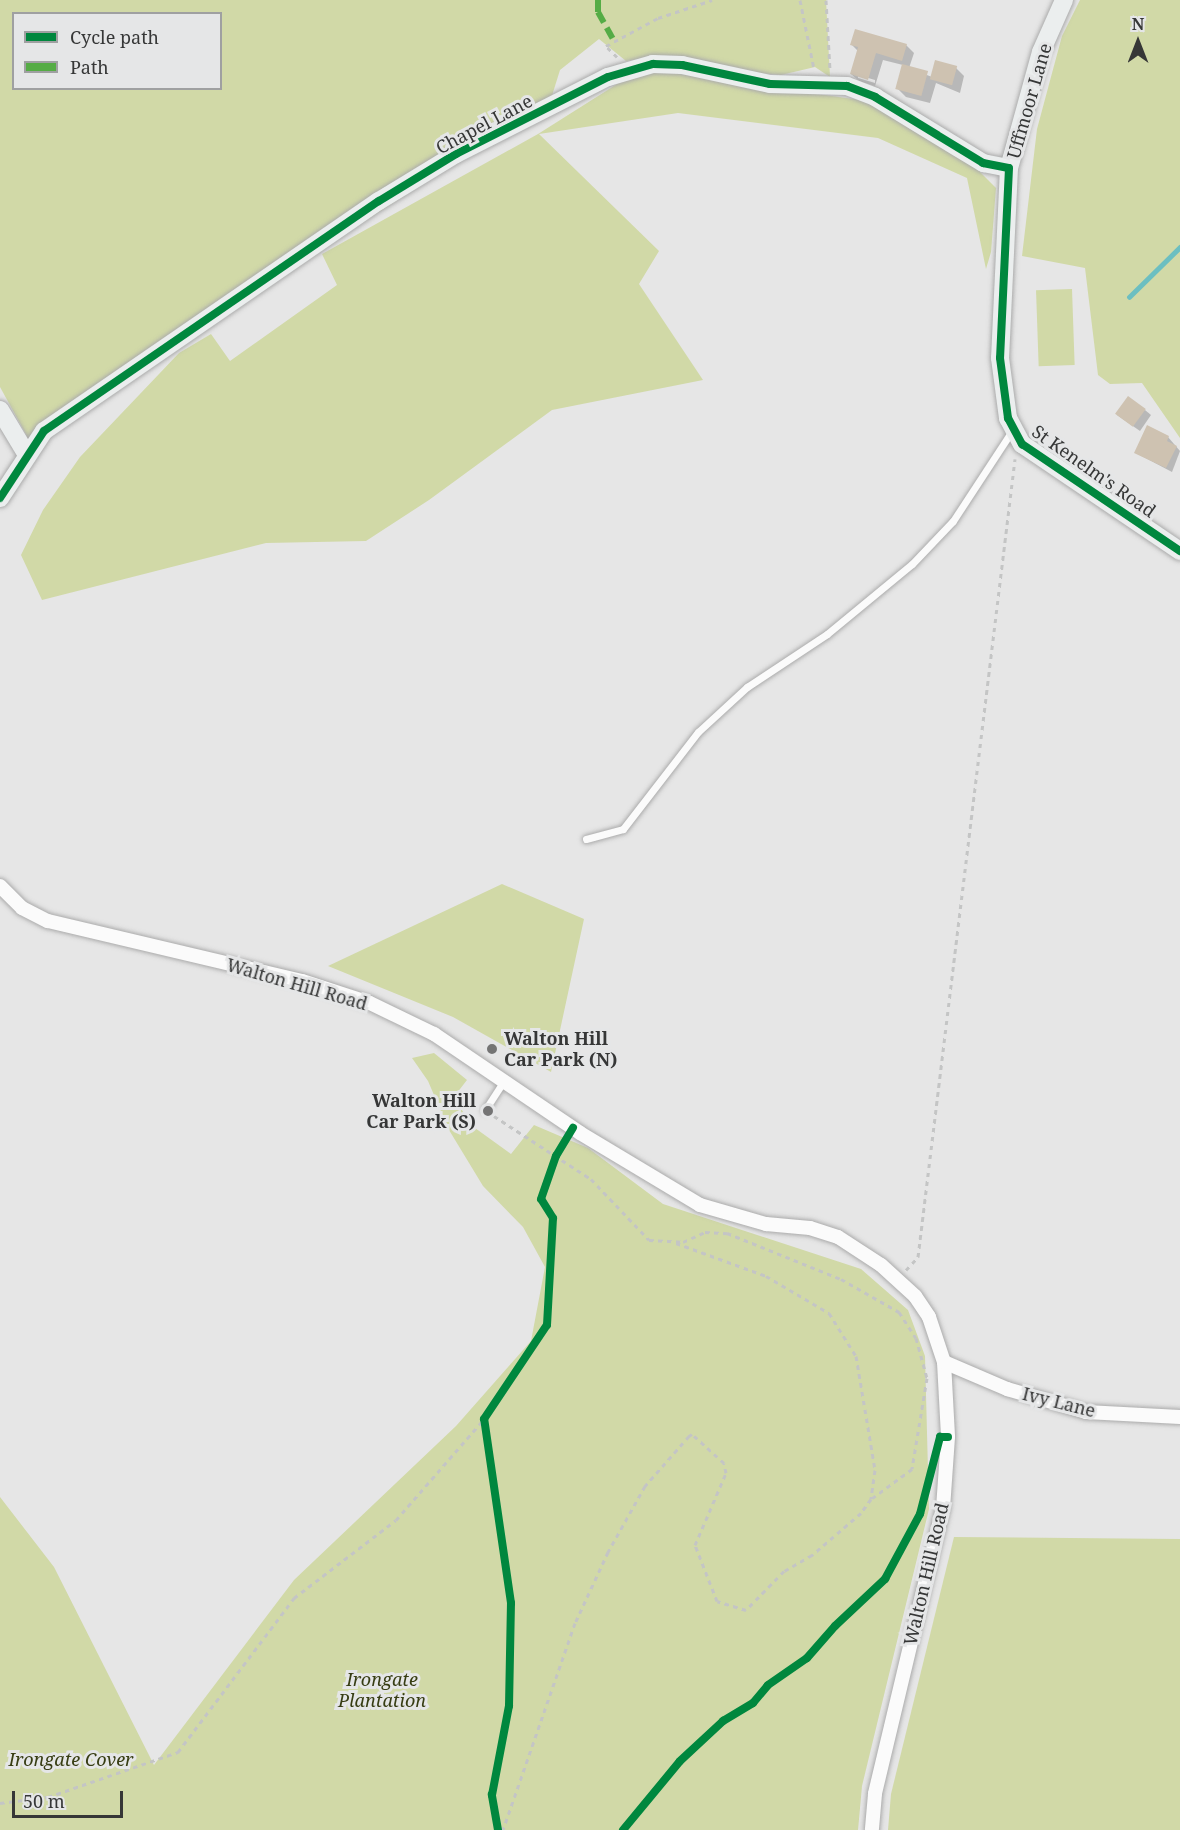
<!DOCTYPE html>
<html>
<head>
<meta charset="utf-8">
<style>
	body { margin:0 }
	#map { position:relative; width:1180px; height:1830px; overflow:hidden; background:#e6e6e6; font-family:"Noto Serif",serif }
	div>[style] { position:absolute }
	[style*='--x'] { left:calc(var(--x)*1px); top:calc(var(--y)*1px); width:calc(var(--w)*1px); rotate:calc(var(--a)*1deg) }
	.green>* { inset:0; background:#d1d9a7; transform-origin:0 0 }
	.shadow>* { inset:0; background:#0003 }
	.stream>* { height:4.5px; margin:-2.25px; padding:0 2.25px; transform-origin:2.25px; border-radius:2.25px; background:#6cbfc1 }
	.building>* { inset:0; background:#cec2b1; transform-origin:0 0 }
	.path>* { height:3px; margin-top:-1.5px; transform-origin:0; background:repeating-linear-gradient(90deg,#c4c5c5 0 4.5px,transparent 0 9px) }
	.roads { filter:drop-shadow(0 0 2px #ababab) drop-shadow(0 0 2px #ababab) }
	.lane>* { height:7px; margin:-3.5px; padding:0 3.5px; transform-origin:3.5px; border-radius:3.5px; background:#fbfbfb }
	.street>* { height:14px; margin:-7px; padding:0 7px; transform-origin:7px; border-radius:7px; background:#fbfbfb }
	.secondary>* { height:18px; margin:-9px; padding:0 9px; transform-origin:9px; border-radius:9px; background:#ebeeee }
	.quiet>* { height:6px; margin-top:-3px; transform-origin:0; background:repeating-linear-gradient(90deg,#55ac45 0 12px,transparent 0 18px) }
	.cycleway>* { height:8px; margin:-4px; padding:0 4px; transform-origin:4px; border-radius:4px; background:#00873e }
	.dots>* { width:16px; height:16px; translate:-50% -50%; box-sizing:border-box; border:3px solid #e5e6e7; border-radius:50% }
	span { translate:-50% -50%; white-space:nowrap; text-align:center; line-height:1.15; -webkit-text-stroke:6px #e5e6e7; paint-order:stroke }
	.street-label { font-size:18px; color:#363737 }
	.poi-label { font-size:18px; color:#363737; font-weight:700 }
	.left { translate:0 -50%; text-align:left }
	.right { translate:-100% -50%; text-align:right }
	.park-label { font-size:18px; color:#373d13; font-style:italic }
	.legend { position:absolute; left:12px; top:12px; width:210px; height:78px; box-sizing:border-box; background:#e5e6e7; border:2px solid #9fa0a1; margin:0; padding:8px 10px; list-style:none; font-size:18px; color:#363737 }
	.legend li { display:flex; align-items:center; gap:12px; height:30px }
	.legend b { width:30px; border:2px solid #9fa0a1 }
	.north { position:absolute; left:1108px; top:12px; width:60px; height:60px; -webkit-text-stroke:4px #e5e6e7; paint-order:stroke; rotate:0deg; font-size:16px; font-weight:700; line-height:24px; text-align:center; color:#363737 }
	.north::after { content:''; display:block; margin:auto; width:21px; height:27px; background:#363737; clip-path:polygon(50% 0,100% 100%,50% 72%,0 100%) }
	.scale { position:absolute; left:12px; top:1791px; width:111px; height:27px; box-sizing:border-box; border:3px solid #363737; border-top:0; padding-left:8px; font-size:18px; line-height:21px; white-space:nowrap; color:#363737; -webkit-text-stroke:4px #e5e6e7; paint-order:stroke }
</style>
</head>
<body>
<div id="map">
	<div class="green">
		<i style="clip-path:polygon(evenodd,0 0,826px 0,830px 77px,815px 67px,781px 75px,737px 71px,660px 56px,626px 61px,599px 39px,560px 70px,550px 102px,28px 438px,0 387px,0 0,14px 14px,220px 14px,220px 88px,14px 88px,14px 14px)"></i>
		<i style="clip-path:polygon(1080px 0,1180px 0,1180px 438px,1142px 383px,1110px 384px,1098px 375px,1085px 268px,1022px 256px,1037px 129px,1062px 36px)"></i>
		<i style="clip-path:polygon(658px 71px,874px 102px,976px 168px,996px 188px,991px 252px,986px 269px,967px 178px,878px 138px,678px 113px,539px 134px,659px 251px,639px 284px,703px 380px,552px 410px,429px 500px,366px 541px,266px 543px,42px 600px,21px 555px,43px 510px,80px 457px,179px 353px,211px 334px,230px 361px,337px 285px,322px 254px,538px 134px,625px 79px)"></i>
		<i style="left:1072px;top:289px;width:76px;height:36px;rotate:88deg"></i>
		<i style="clip-path:polygon(502px 884px,584px 919px,551px 1072px,453px 1017px,328px 966px)"></i>
		<i style="clip-path:polygon(434px 1053px,467px 1080px,453px 1098px,475px 1128px,511px 1154px,534px 1125px,588px 1148px,663px 1204px,861px 1269px,908px 1310px,925px 1356px,929px 1509px,862px 1786px,858px 1830px,0 1830px,0 1497px,54px 1567px,154px 1765px,294px 1580px,456px 1426px,531px 1341px,545px 1267px,523px 1227px,483px 1186px,449px 1130px,428px 1081px,412px 1058px)"></i>
		<i style="clip-path:polygon(954px 1537px,1180px 1539px,1180px 1830px,888px 1830px,891px 1794px)"></i>
	</div>
	<div class="shadow">
		<i style="clip-path:polygon(evenodd,852px 45px,906px 45px,914px 53px,909px 68px,932px 77px,956px 68px,964px 76px,960px 93px,936px 83px,930px 103px,906px 97px,897px 88px,903px 65px,883px 60px,875px 86px,859px 81px,851px 74px,858px 51px,852px 45px,858px 75px,875px 80px,875px 83px,858px 78px,858px 75px)"></i>
		<i style="clip-path:polygon(1145px 410px,1151px 415px,1140px 431px,1117px 415px)"></i>
		<i style="clip-path:polygon(1168px 437px,1180px 451px,1172px 472px,1136px 453px)"></i>
	</div>
	<div class="stream">
		<i style="--x:1129;--y:297;--w:71;--a:-44.4"></i>
	</div>
	<div class="building">
		<i style="clip-path:polygon(855px 29px,907px 44px,902px 61px,876px 53px,868px 80px,850px 74px,858px 47px,850px 45px)"></i>
		<i style="left:935px;top:60px;width:23px;height:20px;rotate:15deg"></i>
		<i style="left:902px;top:64px;width:27px;height:26px;rotate:15deg"></i>
		<i style="left:1128px;top:396px;width:22px;height:22px;rotate:36deg"></i>
		<i style="clip-path:polygon(1147px 425px,1169px 436px,1167px 441px,1177px 446px,1166px 468px,1134px 453px)"></i>
	</div>
	<div class="path">
		<i style="--x:800;--y:0;--w:70;--a:78.5"></i>
		<i style="--x:826;--y:0;--w:70;--a:86.7"></i>
		<i style="--x:617;--y:57;--w:16;--a:-135"></i>
		<i style="--x:606;--y:46;--w:59;--a:-28.3"></i>
		<i style="--x:658;--y:18;--w:57;--a:-18.4"></i>
		<i style="--x:494;--y:1116;--w:116;--a:33"></i>
		<i style="--x:591;--y:1179;--w:84;--a:46.4"></i>
		<i style="--x:649;--y:1240;--w:34;--a:3"></i>
		<i style="--x:683;--y:1242;--w:24;--a:-24"></i>
		<i style="--x:705;--y:1232;--w:22;--a:3"></i>
		<i style="--x:727;--y:1233;--w:123;--a:22"></i>
		<i style="--x:841;--y:1279;--w:67;--a:29.6"></i>
		<i style="--x:899;--y:1312;--w:31;--a:57"></i>
		<i style="--x:916;--y:1338;--w:41;--a:74.6"></i>
		<i style="--x:927;--y:1378;--w:92;--a:99.4"></i>
		<i style="--x:912;--y:1469;--w:51;--a:143.8"></i>
		<i style="--x:871;--y:1499;--w:17;--a:126"></i>
		<i style="--x:861;--y:1513;--w:65;--a:139.4"></i>
		<i style="--x:812;--y:1555;--w:32;--a:150"></i>
		<i style="--x:784;--y:1571;--w:54;--a:134.3"></i>
		<i style="--x:746;--y:1610;--w:30;--a:-163"></i>
		<i style="--x:717;--y:1601;--w:60;--a:-111.4"></i>
		<i style="--x:695;--y:1545;--w:78;--a:-66.7"></i>
		<i style="--x:726;--y:1473;--w:10;--a:-101"></i>
		<i style="--x:724;--y:1463;--w:43;--a:-137.8"></i>
		<i style="--x:692;--y:1434;--w:4;--a:146"></i>
		<i style="--x:689;--y:1436;--w:67;--a:131.3"></i>
		<i style="--x:645;--y:1486;--w:76;--a:119.3"></i>
		<i style="--x:608;--y:1552;--w:78;--a:114.9"></i>
		<i style="--x:575;--y:1623;--w:219;--a:109.2"></i>
		<i style="--x:676;--y:1243;--w:96;--a:20.1"></i>
		<i style="--x:766;--y:1276;--w:73;--a:30.4"></i>
		<i style="--x:829;--y:1313;--w:51;--a:57.9"></i>
		<i style="--x:856;--y:1356;--w:116;--a:80.5"></i>
		<i style="--x:875;--y:1470;--w:29;--a:98"></i>
		<i style="--x:906;--y:1270;--w:18;--a:-47"></i>
		<i style="--x:918;--y:1257;--w:804;--a:-83.07"></i>
		<i style="--x:0;--y:1803;--w:48;--a:-7.1"></i>
		<i style="--x:48;--y:1797;--w:138;--a:-19.1"></i>
		<i style="--x:178;--y:1752;--w:193;--a:-53"></i>
		<i style="--x:294;--y:1598;--w:128;--a:-37.4"></i>
		<i style="--x:396;--y:1520;--w:134;--a:-48.9"></i>
	</div>
	<div class="roads">
		<div class="lane">
			<i style="--x:586;--y:839;--w:38;--a:-15"></i>
			<i style="--x:623;--y:829;--w:123;--a:-52.3"></i>
			<i style="--x:698;--y:732;--w:67;--a:-42.6"></i>
			<i style="--x:747;--y:687;--w:96;--a:-33.5"></i>
			<i style="--x:827;--y:634;--w:110;--a:-39.5"></i>
			<i style="--x:912;--y:564;--w:59;--a:-46.4"></i>
			<i style="--x:953;--y:521;--w:108;--a:-56.8"></i>
			<i style="--x:485;--y:1110;--w:35;--a:-57"></i>
		</div>
		<div class="street">
			<i style="--x:0;--y:886;--w:31;--a:45"></i>
			<i style="--x:22;--y:908;--w:29;--a:27"></i>
			<i style="--x:48;--y:921;--w:261;--a:13.3"></i>
			<i style="--x:302;--y:981;--w:71;--a:17.9"></i>
			<i style="--x:370;--y:1003;--w:71;--a:25.8"></i>
			<i style="--x:434;--y:1034;--w:176;--a:34.1"></i>
			<i style="--x:580;--y:1133;--w:140;--a:31"></i>
			<i style="--x:700;--y:1205;--w:69;--a:16.1"></i>
			<i style="--x:766;--y:1224;--w:44;--a:5.2"></i>
			<i style="--x:810;--y:1228;--w:29;--a:18"></i>
			<i style="--x:838;--y:1237;--w:51;--a:33.1"></i>
			<i style="--x:881;--y:1265;--w:46;--a:42.4"></i>
			<i style="--x:915;--y:1296;--w:25;--a:56"></i>
			<i style="--x:929;--y:1317;--w:47;--a:71.6"></i>
			<i style="--x:944;--y:1362;--w:75;--a:86.9"></i>
			<i style="--x:948;--y:1437;--w:71;--a:94"></i>
			<i style="--x:943;--y:1508;--w:294;--a:103.4"></i>
			<i style="--x:875;--y:1794;--w:36;--a:95"></i>
			<i style="--x:944;--y:1362;--w:69;--a:23.2"></i>
			<i style="--x:1007;--y:1389;--w:82;--a:16.2"></i>
			<i style="--x:1086;--y:1412;--w:94;--a:3"></i>
		</div>
		<div class="secondary">
			<i style="--x:1009;--y:168;--w:120;--a:-74.6"></i>
			<i style="--x:1041;--y:52;--w:57;--a:-66.1"></i>
			<i style="--x:0;--y:410;--w:52;--a:59"></i>
			<i style="--x:0;--y:498;--w:80;--a:-56.7"></i>
			<i style="--x:44;--y:431;--w:406;--a:-34.5"></i>
			<i style="--x:379;--y:201;--w:90;--a:-31.4"></i>
			<i style="--x:456;--y:154;--w:170;--a:-26.9"></i>
			<i style="--x:608;--y:77;--w:47;--a:-16.1"></i>
			<i style="--x:653;--y:64;--w:29;--a:2"></i>
			<i style="--x:682;--y:65;--w:90;--a:12.2"></i>
			<i style="--x:770;--y:84;--w:77;--a:1.5"></i>
			<i style="--x:847;--y:86;--w:30;--a:21"></i>
			<i style="--x:875;--y:97;--w:127;--a:31.4"></i>
			<i style="--x:983;--y:163;--w:26;--a:11"></i>
			<i style="--x:1009;--y:168;--w:190;--a:92.7"></i>
			<i style="--x:1000;--y:358;--w:61;--a:82.4"></i>
			<i style="--x:1008;--y:418;--w:30;--a:62"></i>
			<i style="--x:1022;--y:444;--w:191;--a:34.1"></i>
		</div>
	</div>
	<div class="quiet">
		<i style="--x:598;--y:0;--w:12;--a:90"></i>
		<i style="--x:598;--y:12;--w:33;--a:61"></i>
	</div>
	<div class="cycleway">
		<i style="--x:0;--y:498;--w:80;--a:-56.7"></i>
		<i style="--x:44;--y:431;--w:406;--a:-34.5"></i>
		<i style="--x:379;--y:201;--w:90;--a:-31.4"></i>
		<i style="--x:456;--y:154;--w:170;--a:-26.9"></i>
		<i style="--x:608;--y:77;--w:47;--a:-16.1"></i>
		<i style="--x:653;--y:64;--w:29;--a:2"></i>
		<i style="--x:682;--y:65;--w:90;--a:12.2"></i>
		<i style="--x:770;--y:84;--w:77;--a:1.5"></i>
		<i style="--x:847;--y:86;--w:30;--a:21"></i>
		<i style="--x:875;--y:97;--w:127;--a:31.4"></i>
		<i style="--x:983;--y:163;--w:26;--a:11"></i>
		<i style="--x:1009;--y:168;--w:190;--a:92.7"></i>
		<i style="--x:1000;--y:358;--w:61;--a:82.4"></i>
		<i style="--x:1008;--y:418;--w:30;--a:62"></i>
		<i style="--x:1022;--y:444;--w:191;--a:34.1"></i>
		<i style="--x:498;--y:1830;--w:36;--a:-100"></i>
		<i style="--x:492;--y:1795;--w:91;--a:-79.2"></i>
		<i style="--x:509;--y:1706;--w:103;--a:-88.9"></i>
		<i style="--x:511;--y:1603;--w:186;--a:-98.3"></i>
		<i style="--x:484;--y:1419;--w:113;--a:-56.2"></i>
		<i style="--x:547;--y:1325;--w:107;--a:-86.8"></i>
		<i style="--x:553;--y:1218;--w:22;--a:-122"></i>
		<i style="--x:541;--y:1199;--w:46;--a:-70.8"></i>
		<i style="--x:556;--y:1156;--w:33;--a:-59"></i>
		<i style="--x:623;--y:1830;--w:89;--a:-50.4"></i>
		<i style="--x:680;--y:1761;--w:59;--a:-42.9"></i>
		<i style="--x:723;--y:1721;--w:35;--a:-31"></i>
		<i style="--x:753;--y:1703;--w:23;--a:-50"></i>
		<i style="--x:768;--y:1685;--w:47;--a:-34.7"></i>
		<i style="--x:807;--y:1658;--w:43;--a:-48.8"></i>
		<i style="--x:835;--y:1626;--w:69;--a:-43.2"></i>
		<i style="--x:885;--y:1579;--w:74;--a:-61.7"></i>
		<i style="--x:920;--y:1514;--w:80;--a:-75.4"></i>
		<i style="--x:940;--y:1437;--w:8;--a:0"></i>
	</div>
	<div class="dots">
		<i style="left:492px;top:1049px;background:#747474"></i>
		<i style="left:488px;top:1111px;background:#747474"></i>
	</div>
	<div class="street-label">
		<span style="left:1029px;top:101px;rotate:-74deg">Uffmoor Lane</span>
		<span style="left:484px;top:124px;rotate:-28deg">Chapel Lane</span>
		<span style="left:1094px;top:471px;rotate:35deg">St Kenelm's Road</span>
		<span style="left:297px;top:984px;rotate:16deg">Walton Hill Road</span>
		<span style="left:1059px;top:1402px;rotate:14deg">Ivy Lane</span>
		<span style="left:926px;top:1574px;rotate:-77deg">Walton Hill Road</span>
	</div>
	<div class="poi-label">
		<span class="left" style="left:504px;top:1049px">Walton Hill<br>Car Park (N)</span>
		<span class="right" style="left:476px;top:1111px">Walton Hill<br>Car Park (S)</span>
	</div>
	<div class="park-label">
		<span style="left:382px;top:1690px">Irongate<br>Plantation</span>
		<span style="left:71px;top:1759px">Irongate Cover</span>
	</div>
	<ul class="legend">
	<li><b style="height:8px;background:#00873e"></b>Cycle path</li>
	<li><b style="height:8px;background:#55ac45"></b>Path</li>
	</ul>
	<div class="north">N</div>
	<div class="scale">50 m</div>
</div>
</body>
</html>
